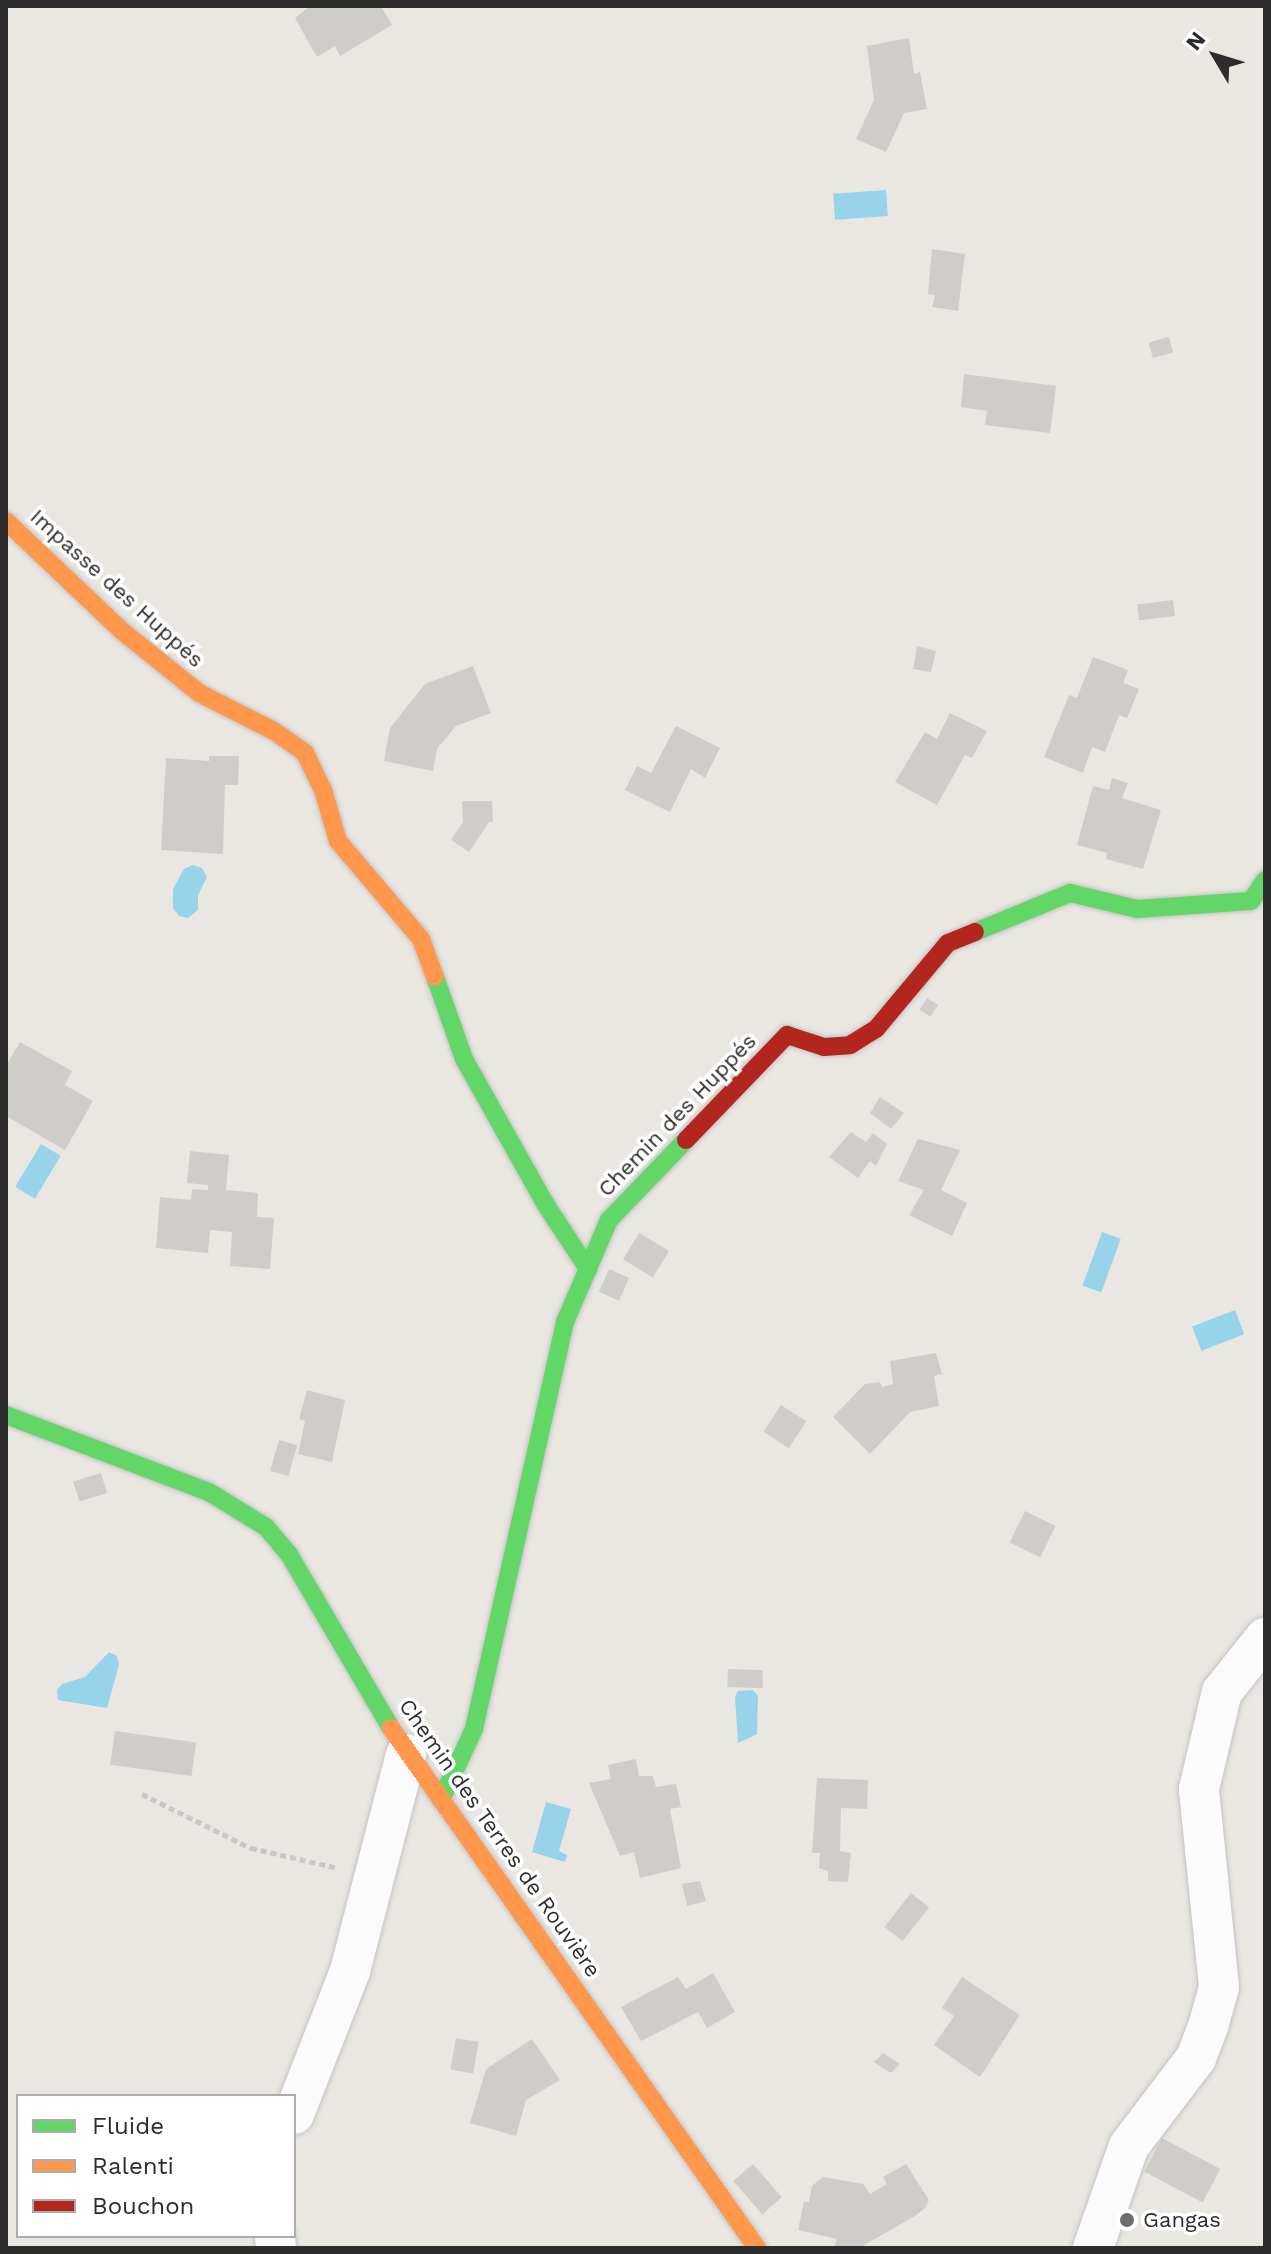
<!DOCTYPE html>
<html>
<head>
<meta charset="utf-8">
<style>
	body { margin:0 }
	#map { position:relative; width:1271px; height:2254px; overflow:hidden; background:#eae7e2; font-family:"Work Sans",sans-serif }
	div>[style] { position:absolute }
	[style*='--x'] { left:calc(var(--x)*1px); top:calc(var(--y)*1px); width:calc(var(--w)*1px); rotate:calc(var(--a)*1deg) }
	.water>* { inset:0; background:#97d4ea; transform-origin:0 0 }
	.building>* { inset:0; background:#cfcdc9; transform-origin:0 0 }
	.path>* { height:5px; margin-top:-2.5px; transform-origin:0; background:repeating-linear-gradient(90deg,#c8c8c7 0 6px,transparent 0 10px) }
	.roads { filter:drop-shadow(0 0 2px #c4c3c3) drop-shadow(0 0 2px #c4c3c3) }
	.street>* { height:40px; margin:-20px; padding:0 20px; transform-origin:20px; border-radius:20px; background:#fcfbfb }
	.fast>* { height:18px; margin:-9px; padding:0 9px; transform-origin:9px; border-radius:9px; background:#63d668 }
	.slow>* { height:18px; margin:-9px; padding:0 9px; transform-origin:9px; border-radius:9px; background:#ff974d }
	.jam>* { height:18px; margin:-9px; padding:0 9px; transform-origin:9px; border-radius:9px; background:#b3261e }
	.dots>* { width:22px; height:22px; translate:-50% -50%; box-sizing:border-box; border:4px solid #fff; border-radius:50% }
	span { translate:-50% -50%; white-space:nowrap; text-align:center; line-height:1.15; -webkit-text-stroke:7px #fff; paint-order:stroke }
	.street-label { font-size:22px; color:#2c2c2c }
	.poi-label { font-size:22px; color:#2c2c2c }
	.left { translate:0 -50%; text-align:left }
	.frame { position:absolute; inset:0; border:8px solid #2c2c2c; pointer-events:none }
	.legend { position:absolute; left:16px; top:2094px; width:280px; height:144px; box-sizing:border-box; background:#fff; border:2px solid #ababab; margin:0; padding:10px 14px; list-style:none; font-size:24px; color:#2c2c2c }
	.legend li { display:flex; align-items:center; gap:16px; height:40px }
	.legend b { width:40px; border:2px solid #ababab }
	.north { position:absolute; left:1175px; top:16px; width:80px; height:80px; -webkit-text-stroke:6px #fff; paint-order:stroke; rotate:308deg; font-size:22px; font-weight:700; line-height:32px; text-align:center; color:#2c2c2c }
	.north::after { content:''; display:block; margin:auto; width:28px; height:36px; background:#2c2c2c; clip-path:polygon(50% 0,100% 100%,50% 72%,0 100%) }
</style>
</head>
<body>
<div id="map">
	<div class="water">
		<i style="left:886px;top:190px;width:26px;height:53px;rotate:86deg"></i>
		<i style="clip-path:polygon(193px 865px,202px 868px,207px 877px,198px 895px,198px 910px,188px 918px,179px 916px,173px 908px,173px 889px,184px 869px)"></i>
		<i style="left:41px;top:1144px;width:23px;height:50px;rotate:31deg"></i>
		<i style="left:1102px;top:1232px;width:20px;height:57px;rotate:20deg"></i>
		<i style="left:1235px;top:1310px;width:26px;height:46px;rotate:69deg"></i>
		<i style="clip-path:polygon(109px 1652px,117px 1656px,119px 1665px,107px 1708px,58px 1700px,57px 1690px,62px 1684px,85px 1677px)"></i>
		<i style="clip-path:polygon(753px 1690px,758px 1696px,757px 1734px,738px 1743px,735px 1697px,738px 1691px)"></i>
		<i style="clip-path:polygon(546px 1802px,571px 1809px,559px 1851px,567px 1855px,565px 1862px,532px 1852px)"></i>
	</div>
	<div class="building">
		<i style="clip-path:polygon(310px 6px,381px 6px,392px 25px,340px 56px,335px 46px,317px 57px,295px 18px)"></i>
		<i style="clip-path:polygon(909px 38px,914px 74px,920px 72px,927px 109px,904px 113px,886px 152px,856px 139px,874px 100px,867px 46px)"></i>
		<i style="clip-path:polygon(932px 249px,965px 254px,958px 311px,932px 307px,935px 295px,928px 294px)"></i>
		<i style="left:1169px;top:337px;width:16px;height:21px;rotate:75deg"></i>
		<i style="clip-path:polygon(964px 374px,1056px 386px,1050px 433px,985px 425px,987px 411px,961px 407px)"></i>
		<i style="left:1173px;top:600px;width:16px;height:36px;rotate:83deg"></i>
		<i style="clip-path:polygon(917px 646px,936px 651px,931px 672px,913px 669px)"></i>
		<i style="clip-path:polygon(1093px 657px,1128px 670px,1123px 683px,1139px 689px,1127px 718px,1119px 715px,1105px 752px,1092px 747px,1083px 773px,1044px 757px,1069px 695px,1077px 698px)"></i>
		<i style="clip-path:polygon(473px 666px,491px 713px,456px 726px,437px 749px,433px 771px,384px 761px,390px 728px,425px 684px)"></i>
		<i style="clip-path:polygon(950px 713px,987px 731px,972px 758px,965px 755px,937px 805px,895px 782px,925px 732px,937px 739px)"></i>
		<i style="clip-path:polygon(676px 726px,720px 748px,705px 778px,691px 769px,670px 812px,625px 790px,637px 766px,651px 773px)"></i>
		<i style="clip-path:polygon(209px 756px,239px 756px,238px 785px,225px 785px,223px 854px,161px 850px,166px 758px,209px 761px)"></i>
		<i style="clip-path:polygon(1112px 778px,1128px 783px,1122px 798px,1161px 810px,1143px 869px,1106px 859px,1107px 853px,1077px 845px,1093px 786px,1109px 790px)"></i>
		<i style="clip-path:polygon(462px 801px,492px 801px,493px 822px,489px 822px,469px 852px,451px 840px,463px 822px)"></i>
		<i style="left:927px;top:998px;width:13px;height:14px;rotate:32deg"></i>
		<i style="clip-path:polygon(20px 1042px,72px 1071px,65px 1085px,93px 1101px,65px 1150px,6px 1116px,6px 1066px)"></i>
		<i style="clip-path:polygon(880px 1097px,904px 1113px,891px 1129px,870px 1113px)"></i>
		<i style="clip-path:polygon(851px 1132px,866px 1142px,873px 1133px,887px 1144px,876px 1166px,870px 1161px,858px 1178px,829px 1157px)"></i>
		<i style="clip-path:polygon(918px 1139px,960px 1150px,941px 1190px,967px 1203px,952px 1236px,909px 1215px,924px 1190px,898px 1181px)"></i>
		<i style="clip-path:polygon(190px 1151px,229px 1155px,226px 1190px,258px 1193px,257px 1217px,274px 1218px,270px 1269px,230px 1266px,232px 1232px,210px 1230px,208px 1253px,156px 1248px,160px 1197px,191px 1200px,192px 1189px,208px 1190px,208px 1185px,187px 1183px)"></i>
		<i style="left:639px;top:1233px;width:35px;height:31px;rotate:31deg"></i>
		<i style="left:609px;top:1269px;width:22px;height:25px;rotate:24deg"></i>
		<i style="clip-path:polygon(936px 1353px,942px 1374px,934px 1376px,939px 1406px,910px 1412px,870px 1454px,833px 1417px,865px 1384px,880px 1382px,882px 1387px,893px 1384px,890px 1361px)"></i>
		<i style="clip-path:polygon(307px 1390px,345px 1400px,332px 1462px,298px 1454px,305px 1421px,299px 1419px)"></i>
		<i style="left:781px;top:1405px;width:30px;height:32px;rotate:33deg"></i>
		<i style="left:279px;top:1440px;width:19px;height:32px;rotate:16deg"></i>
		<i style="left:101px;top:1473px;width:21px;height:29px;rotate:73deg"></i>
		<i style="left:1025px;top:1511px;width:34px;height:35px;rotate:26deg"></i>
		<i style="left:728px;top:1669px;width:35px;height:18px;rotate:2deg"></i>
		<i style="left:115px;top:1731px;width:82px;height:34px;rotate:8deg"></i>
		<i style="clip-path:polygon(636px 1759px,639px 1776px,653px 1776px,656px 1787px,676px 1784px,681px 1807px,670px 1809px,681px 1868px,640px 1878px,634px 1852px,620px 1856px,589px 1783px,611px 1779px,608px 1765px)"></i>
		<i style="clip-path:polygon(817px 1778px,868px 1780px,867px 1809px,841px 1808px,840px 1851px,851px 1853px,848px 1882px,828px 1881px,828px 1871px,819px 1868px,820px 1853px,812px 1853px)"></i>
		<i style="clip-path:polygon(700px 1881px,706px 1901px,687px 1906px,682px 1884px)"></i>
		<i style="left:911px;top:1893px;width:23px;height:43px;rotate:38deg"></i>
		<i style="clip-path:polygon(713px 1973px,735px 2012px,707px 2028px,698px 2012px,641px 2041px,621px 2007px,678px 1977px,686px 1989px)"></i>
		<i style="clip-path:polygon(962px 1977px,1020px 2015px,980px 2077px,934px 2045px,954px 2016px,942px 2008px)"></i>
		<i style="left:456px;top:2038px;width:23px;height:32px;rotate:10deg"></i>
		<i style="clip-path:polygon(532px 2039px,560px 2080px,526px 2100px,516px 2136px,470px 2123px,486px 2069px)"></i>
		<i style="clip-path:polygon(883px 2053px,900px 2064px,891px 2073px,874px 2062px)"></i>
		<i style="left:1162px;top:2138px;width:66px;height:38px;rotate:28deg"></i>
		<i style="left:753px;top:2164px;width:44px;height:26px;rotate:49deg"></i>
		<i style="clip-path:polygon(906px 2164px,929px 2200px,925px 2208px,915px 2216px,859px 2248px,834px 2248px,837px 2239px,798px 2230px,804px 2201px,809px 2202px,812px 2186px,823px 2177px,863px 2184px,870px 2194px,887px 2184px,883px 2177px)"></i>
	</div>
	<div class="path">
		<i style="--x:142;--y:1794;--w:122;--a:26.4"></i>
		<i style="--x:251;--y:1848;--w:89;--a:12.9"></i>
	</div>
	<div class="roads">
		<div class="street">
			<i style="--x:294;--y:2114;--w:154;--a:-68.6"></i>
			<i style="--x:350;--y:1971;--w:224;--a:-75.5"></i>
			<i style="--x:275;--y:2236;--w:12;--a:85"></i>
			<i style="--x:1093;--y:2248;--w:108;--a:-70.6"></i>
			<i style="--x:1129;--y:2146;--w:111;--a:-52.7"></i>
			<i style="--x:1196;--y:2058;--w:33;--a:-69"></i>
			<i style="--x:1208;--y:2027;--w:41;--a:-74.6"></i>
			<i style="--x:1219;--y:1987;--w:199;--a:-95.8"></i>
			<i style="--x:1199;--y:1789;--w:100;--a:-76.7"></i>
			<i style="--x:1222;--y:1692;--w:69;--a:-51.5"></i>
		</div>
		<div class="fast">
			<i style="--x:975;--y:932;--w:103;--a:-22.3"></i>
			<i style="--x:1070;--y:893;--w:69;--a:13.4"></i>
			<i style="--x:1137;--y:909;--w:114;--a:-4"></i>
			<i style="--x:1251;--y:901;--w:25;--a:-56"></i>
			<i style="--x:435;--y:977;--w:87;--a:70.5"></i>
			<i style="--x:464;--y:1059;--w:167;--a:60.7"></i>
			<i style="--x:546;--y:1205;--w:77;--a:56.7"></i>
			<i style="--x:6;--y:1415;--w:217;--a:20.8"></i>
			<i style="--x:209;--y:1492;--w:67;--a:31.6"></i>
			<i style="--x:266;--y:1527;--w:38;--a:50"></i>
			<i style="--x:290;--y:1556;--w:199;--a:59.6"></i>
			<i style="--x:441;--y:1800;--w:78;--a:-65.1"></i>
			<i style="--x:474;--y:1729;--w:417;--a:-77.4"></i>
			<i style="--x:565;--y:1322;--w:111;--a:-66.7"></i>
			<i style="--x:609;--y:1220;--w:111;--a:-46.1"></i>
		</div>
		<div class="slow">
			<i style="--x:6;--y:521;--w:160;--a:43.5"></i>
			<i style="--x:122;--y:631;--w:99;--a:38.8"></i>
			<i style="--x:199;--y:693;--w:84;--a:26.9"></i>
			<i style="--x:274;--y:731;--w:38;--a:35"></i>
			<i style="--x:305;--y:753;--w:41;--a:64.1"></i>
			<i style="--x:323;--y:790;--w:53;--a:73.6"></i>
			<i style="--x:338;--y:841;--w:128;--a:49.7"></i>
			<i style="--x:421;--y:939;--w:40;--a:69.8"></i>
			<i style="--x:391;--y:1728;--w:636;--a:54.86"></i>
		</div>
		<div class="jam">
			<i style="--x:686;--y:1140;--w:146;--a:-46.1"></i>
			<i style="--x:787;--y:1035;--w:39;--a:18"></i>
			<i style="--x:824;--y:1047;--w:26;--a:-4"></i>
			<i style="--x:850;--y:1045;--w:31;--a:-32"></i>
			<i style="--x:876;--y:1029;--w:112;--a:-50.1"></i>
			<i style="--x:948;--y:943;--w:29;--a:-22"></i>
		</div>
	</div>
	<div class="dots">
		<i style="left:1127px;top:2220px;background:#6e6d6c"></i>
	</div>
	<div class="street-label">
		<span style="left:117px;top:588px;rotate:42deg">Impasse des Huppés</span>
		<span style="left:677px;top:1115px;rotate:-46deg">Chemin des Huppés</span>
		<span style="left:500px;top:1838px;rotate:55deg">Chemin des Terres de Rouvière</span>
	</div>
	<div class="poi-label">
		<span class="left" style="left:1143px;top:2220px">Gangas</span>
	</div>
	<div class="frame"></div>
	<ul class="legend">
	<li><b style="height:10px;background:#63d668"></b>Fluide</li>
	<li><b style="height:10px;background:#ff974d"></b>Ralenti</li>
	<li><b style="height:10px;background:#b3261e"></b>Bouchon</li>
	</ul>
	<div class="north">N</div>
</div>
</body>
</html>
